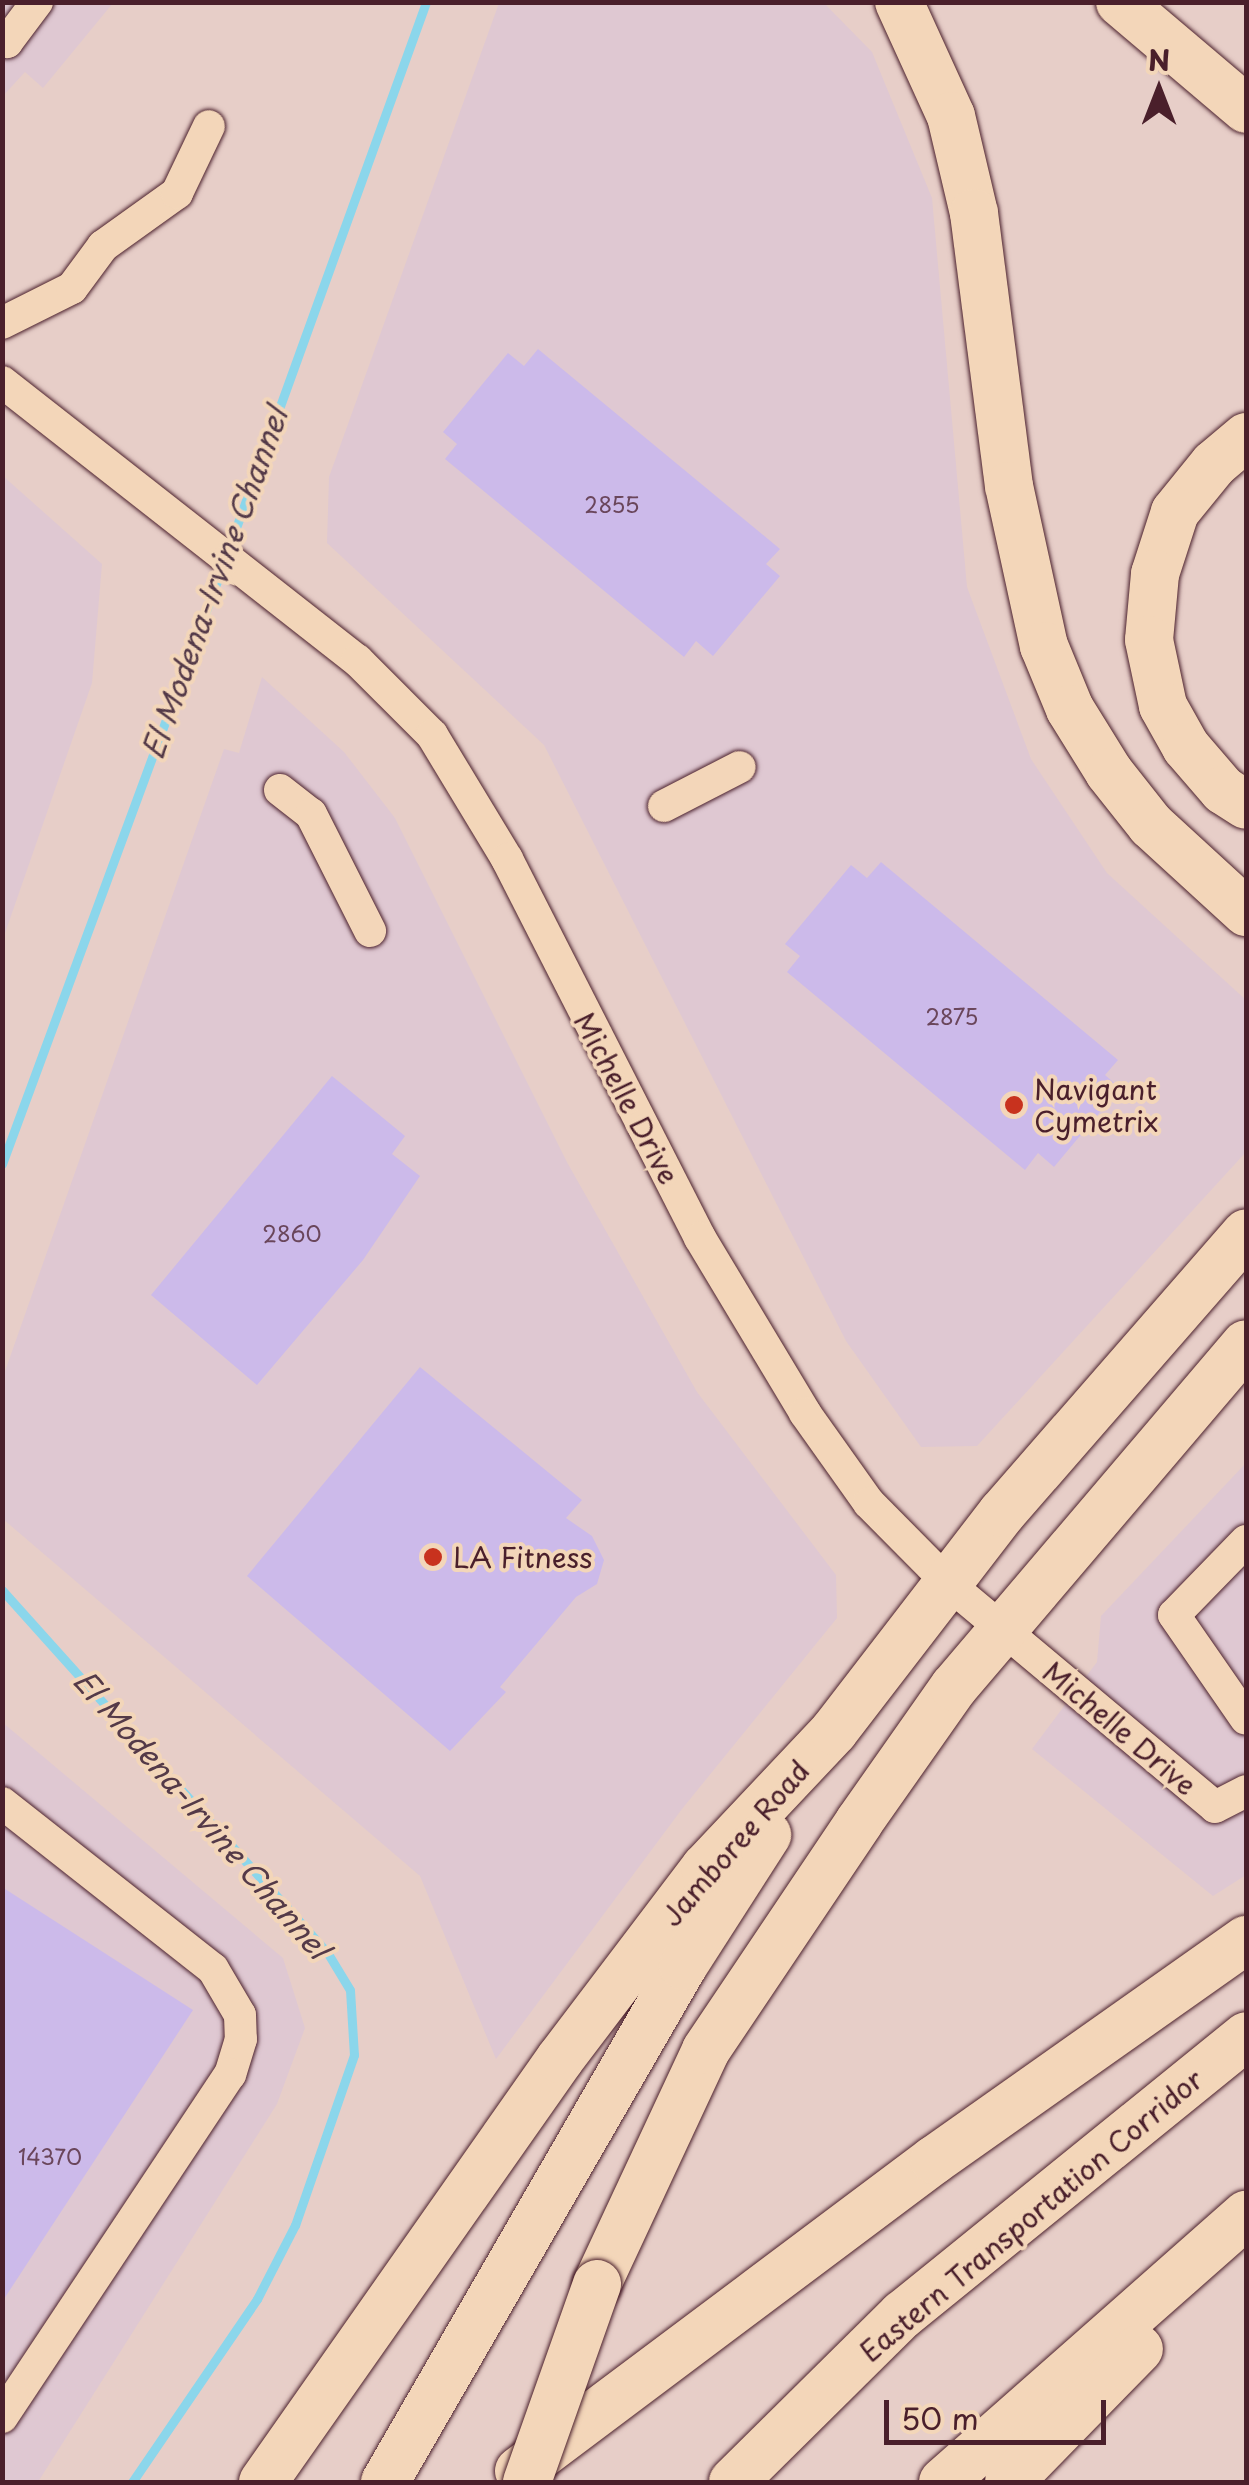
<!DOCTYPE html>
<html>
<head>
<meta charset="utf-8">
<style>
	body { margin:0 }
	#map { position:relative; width:1249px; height:2485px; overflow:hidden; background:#e7cec8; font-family:"Playpen Sans",sans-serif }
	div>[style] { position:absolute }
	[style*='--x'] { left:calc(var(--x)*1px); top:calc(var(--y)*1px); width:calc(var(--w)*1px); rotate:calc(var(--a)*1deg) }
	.built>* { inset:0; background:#dfc8d2 }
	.stream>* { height:9px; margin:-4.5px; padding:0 4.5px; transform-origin:4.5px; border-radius:4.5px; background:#8bd6eb }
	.building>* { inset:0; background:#ccbaea }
	.roads { filter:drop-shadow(0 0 2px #4a1f2b) drop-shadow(0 0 2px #4a1f2b) }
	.minor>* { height:32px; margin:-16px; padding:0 16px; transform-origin:16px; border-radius:16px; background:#f3d6b9 }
	.highway>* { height:48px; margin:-24px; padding:0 24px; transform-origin:24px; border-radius:24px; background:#f3d6b9 }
	.bridges { filter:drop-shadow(0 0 2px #4a1f2b) drop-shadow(0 0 2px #4a1f2b) }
	.highway-bridge>* { height:48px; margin:-24px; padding:0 24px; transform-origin:24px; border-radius:24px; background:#f3d6b9 }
	.dots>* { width:28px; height:28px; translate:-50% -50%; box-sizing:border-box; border:5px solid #f3d6b9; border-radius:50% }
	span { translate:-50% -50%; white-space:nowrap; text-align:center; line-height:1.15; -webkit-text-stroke:8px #f3d6b9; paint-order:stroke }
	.number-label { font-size:22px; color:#6a465b }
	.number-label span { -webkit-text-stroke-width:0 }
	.poi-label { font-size:28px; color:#4a1f2b }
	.left { translate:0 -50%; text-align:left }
	.street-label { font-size:28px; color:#4a1f2b }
	.water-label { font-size:30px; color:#543a48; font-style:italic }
	.frame { position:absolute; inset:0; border:5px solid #4a1f2b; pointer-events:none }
	.north { position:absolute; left:1109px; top:40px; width:100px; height:100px; -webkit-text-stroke:8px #f3d6b9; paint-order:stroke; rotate:0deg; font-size:28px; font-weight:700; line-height:40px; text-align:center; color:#4a1f2b }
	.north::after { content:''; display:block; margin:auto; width:35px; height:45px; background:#4a1f2b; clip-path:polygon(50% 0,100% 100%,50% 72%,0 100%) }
	.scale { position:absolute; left:884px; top:2400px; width:222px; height:45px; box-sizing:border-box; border:5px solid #4a1f2b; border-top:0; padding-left:12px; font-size:30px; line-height:35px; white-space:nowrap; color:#4a1f2b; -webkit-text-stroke:8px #f3d6b9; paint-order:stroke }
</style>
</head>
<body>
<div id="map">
	<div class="built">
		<i style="clip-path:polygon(3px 3px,113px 3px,43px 88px,25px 72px,3px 96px)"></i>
		<i style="clip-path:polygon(499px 3px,824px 3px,872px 52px,932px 198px,967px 587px,1031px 759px,1107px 873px,1246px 1000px,1246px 1152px,977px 1446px,921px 1447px,846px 1341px,544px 745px,327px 543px,329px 477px)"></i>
		<i style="clip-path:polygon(3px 476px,102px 564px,92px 683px,3px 939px)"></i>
		<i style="clip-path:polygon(262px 677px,344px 752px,395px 818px,568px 1164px,697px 1392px,836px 1575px,837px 1618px,682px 1809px,496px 2059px,420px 1876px,3px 1519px,3px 1377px,224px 749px,239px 753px)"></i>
		<i style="clip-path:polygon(1246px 1463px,1246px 1875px,1213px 1896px,1032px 1749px,1097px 1662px,1101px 1616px)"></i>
		<i style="clip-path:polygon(2px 1722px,283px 1958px,305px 2028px,277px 2104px,38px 2482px,2px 2482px)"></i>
	</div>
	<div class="stream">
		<i style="--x:228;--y:550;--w:583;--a:-70.13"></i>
		<i style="--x:2;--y:1164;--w:638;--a:-69.75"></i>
		<i style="--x:2;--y:1590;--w:486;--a:48.1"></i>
		<i style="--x:327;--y:1952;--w:44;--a:58.8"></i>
		<i style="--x:350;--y:1990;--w:65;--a:86.5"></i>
		<i style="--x:354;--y:2055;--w:180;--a:109.1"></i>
		<i style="--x:295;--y:2225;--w:83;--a:117.2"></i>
		<i style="--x:257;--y:2299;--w:222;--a:124.3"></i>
	</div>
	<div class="building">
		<i style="clip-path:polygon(538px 349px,780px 549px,766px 564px,780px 576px,713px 656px,696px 641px,684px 657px,445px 459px,457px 444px,443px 432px,508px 353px,524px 366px)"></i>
		<i style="clip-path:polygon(881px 862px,1118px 1060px,1105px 1075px,1120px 1088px,1054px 1167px,1038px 1153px,1025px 1170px,787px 972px,800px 956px,785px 944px,851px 865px,867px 878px)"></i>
		<i style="clip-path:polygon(332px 1076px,405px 1136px,392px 1154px,420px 1176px,363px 1260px,257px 1385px,151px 1295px)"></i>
		<i style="clip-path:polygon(420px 1367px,582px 1500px,566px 1518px,592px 1536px,604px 1560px,597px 1584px,576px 1597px,500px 1687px,506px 1692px,450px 1751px,247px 1576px)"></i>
		<i style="clip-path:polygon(2px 1887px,193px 2010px,2px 2302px)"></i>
	</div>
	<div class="roads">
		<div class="minor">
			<i style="--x:2;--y:39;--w:6;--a:31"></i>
			<i style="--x:7;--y:42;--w:50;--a:-53.1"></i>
			<i style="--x:2;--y:323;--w:78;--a:-26.6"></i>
			<i style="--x:72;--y:288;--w:52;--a:-53.6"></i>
			<i style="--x:103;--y:246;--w:91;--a:-35.6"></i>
			<i style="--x:177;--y:193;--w:74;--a:-64.5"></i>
			<i style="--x:2;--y:382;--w:451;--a:38.1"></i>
			<i style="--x:357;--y:660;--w:106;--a:45"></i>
			<i style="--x:432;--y:735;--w:145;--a:58.8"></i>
			<i style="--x:507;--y:859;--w:425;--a:63"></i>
			<i style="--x:700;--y:1238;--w:204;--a:59"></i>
			<i style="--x:805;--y:1413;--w:110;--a:54.6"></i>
			<i style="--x:869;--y:1503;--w:117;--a:45.3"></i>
			<i style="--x:951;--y:1586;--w:344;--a:39.9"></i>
			<i style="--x:1215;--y:1807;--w:35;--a:-27"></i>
			<i style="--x:280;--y:790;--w:39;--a:38"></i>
			<i style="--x:311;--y:814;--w:131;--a:63.2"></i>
			<i style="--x:664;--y:806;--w:85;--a:-27.2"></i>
			<i style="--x:1246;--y:1541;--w:103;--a:134.2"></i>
			<i style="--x:1174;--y:1615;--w:126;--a:55.3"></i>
			<i style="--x:2;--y:1803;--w:268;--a:38.2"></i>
			<i style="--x:213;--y:1969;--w:53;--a:59.6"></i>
			<i style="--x:240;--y:2015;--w:24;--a:88"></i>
			<i style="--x:241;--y:2039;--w:37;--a:107"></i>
			<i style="--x:230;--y:2074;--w:412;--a:123.6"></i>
		</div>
		<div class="highway">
			<i style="--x:899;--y:2;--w:125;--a:65.5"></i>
			<i style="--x:951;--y:116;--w:100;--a:76.7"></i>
			<i style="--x:974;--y:213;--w:275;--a:82.7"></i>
			<i style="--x:1009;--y:486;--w:164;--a:77.7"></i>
			<i style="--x:1044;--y:646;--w:68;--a:67.6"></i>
			<i style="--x:1070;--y:709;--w:74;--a:58.2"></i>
			<i style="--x:1109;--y:772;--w:68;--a:51.6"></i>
			<i style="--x:1151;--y:825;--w:129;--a:42.5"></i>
			<i style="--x:1120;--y:2;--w:165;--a:40.3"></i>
			<i style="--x:1246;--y:437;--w:42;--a:139.8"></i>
			<i style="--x:1214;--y:464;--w:62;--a:129.1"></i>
			<i style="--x:1175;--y:512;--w:65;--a:107.9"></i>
			<i style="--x:1155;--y:574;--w:66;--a:95.2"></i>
			<i style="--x:1149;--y:640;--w:67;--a:78"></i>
			<i style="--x:1163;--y:706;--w:47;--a:60.7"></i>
			<i style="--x:1186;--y:747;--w:57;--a:49.3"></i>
			<i style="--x:1223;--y:790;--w:27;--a:33"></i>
			<i style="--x:597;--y:2284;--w:258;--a:-65"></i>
			<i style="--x:706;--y:2050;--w:275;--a:-56.1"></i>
			<i style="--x:859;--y:1822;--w:165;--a:-54.9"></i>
			<i style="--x:954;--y:1687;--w:450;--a:-49.6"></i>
			<i style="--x:519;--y:2471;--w:519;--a:-36.85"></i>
			<i style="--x:934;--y:2160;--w:382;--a:-35.2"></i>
			<i style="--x:263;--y:2482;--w:517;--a:-54.93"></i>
			<i style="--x:560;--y:2059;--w:240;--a:-52.8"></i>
			<i style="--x:705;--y:1868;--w:188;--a:-46.7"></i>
			<i style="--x:834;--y:1731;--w:275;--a:-52.4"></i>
			<i style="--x:1002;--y:1513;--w:371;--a:-48.9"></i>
			<i style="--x:385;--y:2482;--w:596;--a:-59.99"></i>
			<i style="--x:683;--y:1966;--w:156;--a:-57.3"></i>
			<i style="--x:733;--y:2482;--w:238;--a:-44.7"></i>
			<i style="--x:902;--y:2315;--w:443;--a:-39"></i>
			<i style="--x:943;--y:2482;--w:404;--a:-41.4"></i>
			<i style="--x:1009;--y:2482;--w:186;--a:-45.7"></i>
		</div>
	</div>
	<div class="bridges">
		<div class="highway-bridge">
			<i style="--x:527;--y:2482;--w:210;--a:-70.5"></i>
		</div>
	</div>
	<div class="dots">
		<i style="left:1014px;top:1105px;background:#c8321e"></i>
		<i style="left:433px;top:1557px;background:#c8321e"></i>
	</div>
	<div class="number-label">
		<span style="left:612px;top:504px">2855</span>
		<span style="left:952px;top:1016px">2875</span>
		<span style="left:292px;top:1233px">2860</span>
		<span style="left:50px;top:2156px">14370</span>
	</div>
	<div class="poi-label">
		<span class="left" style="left:1034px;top:1105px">Navigant<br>Cymetrix</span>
		<span class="left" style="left:453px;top:1557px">LA Fitness</span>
	</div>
	<div class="street-label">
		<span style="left:627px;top:1098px;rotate:62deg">Michelle Drive</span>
		<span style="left:1120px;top:1728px;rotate:40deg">Michelle Drive</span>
		<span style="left:735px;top:1843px;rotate:-49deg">Jamboree Road</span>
		<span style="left:1031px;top:2215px;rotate:-40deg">Eastern Transportation Corridor</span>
	</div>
	<div class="water-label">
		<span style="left:214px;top:583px;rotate:-70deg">El Modena-Irvine Channel</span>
		<span style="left:202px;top:1814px;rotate:49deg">El Modena-Irvine Channel</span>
	</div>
	<div class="frame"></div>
	<div class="north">N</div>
	<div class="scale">50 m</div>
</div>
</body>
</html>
